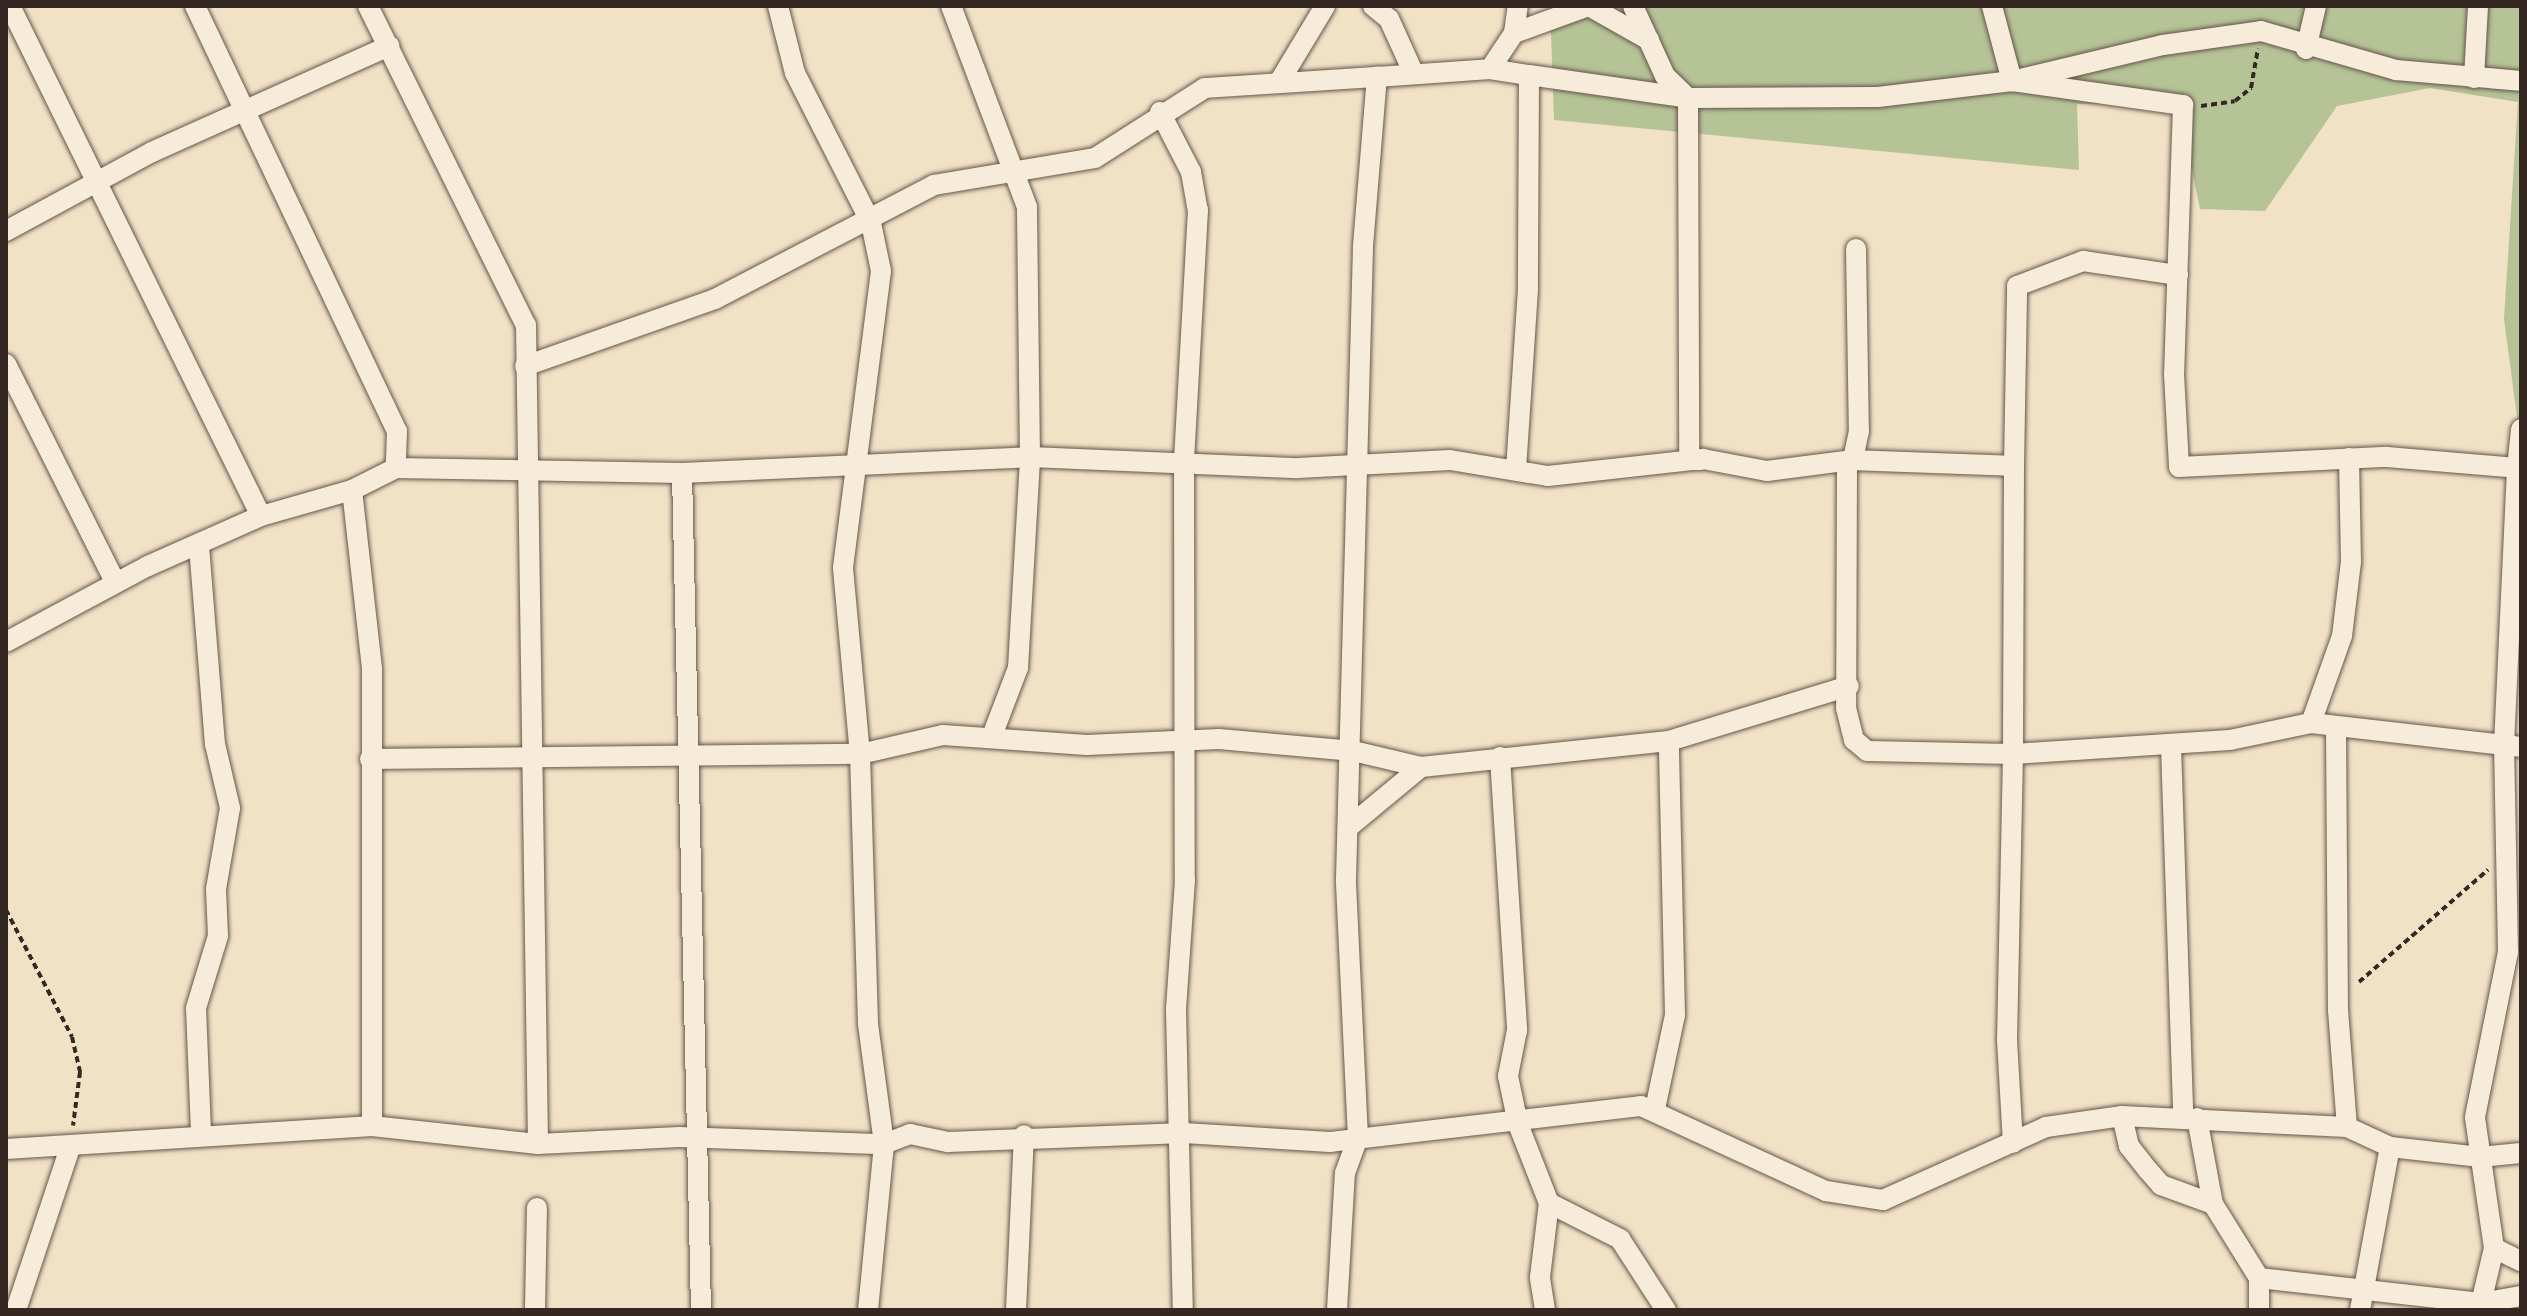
<!DOCTYPE html>
<html>
<head>
<meta charset="utf-8">
<style>
	body { margin:0 }
	#map { position:relative; width:2527px; height:1316px; overflow:hidden; background:#f1e1c5; font-family:"IM FELL Great Primer",serif }
	div>[style] { position:absolute }
	[style*='--x'] { left:calc(var(--x)*1px); top:calc(var(--y)*1px); width:calc(var(--w)*1px); rotate:calc(var(--a)*1deg) }
	.green>* { inset:0; background:#b6c397 }
	.path>* { height:4px; margin-top:-2px; transform-origin:0; background:repeating-linear-gradient(90deg,#352823 0 6px,transparent 0 10px) }
	.roads { filter:drop-shadow(0 0 2px #64564c) drop-shadow(0 0 2px #64564c) }
	.minor>* { height:20px; margin:-10px; padding:0 10px; transform-origin:10px; border-radius:10px; background:#f6ecd9 }
	span { translate:-50% -50%; white-space:nowrap; text-align:center; line-height:1.15; -webkit-text-stroke:6px #f6ecd9; paint-order:stroke }
	.frame { position:absolute; inset:0; border:8px solid #352823; pointer-events:none }
</style>
</head>
<body>
<div id="map">
	<div class="green">
		<i style="clip-path:polygon(1550px 6px,2521px 6px,2521px 447px,2504px 319px,2518px 102px,2430px 88px,2337px 106px,2265px 211px,2200px 209px,2178px 104px,2077px 104px,2079px 170px,1554px 120px)"></i>
	</div>
	<div class="path">
		<i style="--x:2201;--y:106;--w:34;--a:-8"></i>
		<i style="--x:2235;--y:101;--w:21;--a:-39"></i>
		<i style="--x:2251;--y:88;--w:40;--a:-80"></i>
		<i style="--x:2521;--y:375;--w:22;--a:90"></i>
		<i style="--x:6;--y:910;--w:143;--a:62.5"></i>
		<i style="--x:72;--y:1037;--w:36;--a:77"></i>
		<i style="--x:80;--y:1072;--w:54;--a:97.4"></i>
		<i style="--x:2359;--y:982;--w:171;--a:-41"></i>
	</div>
	<div class="roads">
		<div class="minor">
			<i style="--x:10;--y:6;--w:568;--a:63.8"></i>
			<i style="--x:195;--y:6;--w:471;--a:64.6"></i>
			<i style="--x:397;--y:431;--w:37;--a:92"></i>
			<i style="--x:396;--y:468;--w:49;--a:153.4"></i>
			<i style="--x:352;--y:490;--w:180;--a:83.6"></i>
			<i style="--x:372;--y:669;--w:457;--a:90"></i>
			<i style="--x:368;--y:6;--w:356;--a:63.7"></i>
			<i style="--x:526;--y:325;--w:819;--a:89.16"></i>
			<i style="--x:778;--y:6;--w:69;--a:75.8"></i>
			<i style="--x:795;--y:73;--w:168;--a:63.1"></i>
			<i style="--x:871;--y:223;--w:49;--a:78.2"></i>
			<i style="--x:881;--y:271;--w:299;--a:97.3"></i>
			<i style="--x:843;--y:568;--w:187;--a:84.8"></i>
			<i style="--x:860;--y:754;--w:270;--a:88.3"></i>
			<i style="--x:868;--y:1024;--w:121;--a:82.4"></i>
			<i style="--x:884;--y:1144;--w:167;--a:95.5"></i>
			<i style="--x:1373;--y:6;--w:21;--a:39"></i>
			<i style="--x:1389;--y:19;--w:60;--a:65.6"></i>
			<i style="--x:1589;--y:6;--w:69;--a:29.5"></i>
			<i style="--x:1633;--y:6;--w:77;--a:65.4"></i>
			<i style="--x:1665;--y:76;--w:32;--a:44"></i>
			<i style="--x:1688;--y:98;--w:362;--a:89.8"></i>
			<i style="--x:1689;--y:460;--w:12;--a:0"></i>
			<i style="--x:1992;--y:6;--w:78;--a:75.1"></i>
			<i style="--x:2012;--y:81;--w:155;--a:-13.4"></i>
			<i style="--x:2163;--y:45;--w:99;--a:-8.1"></i>
			<i style="--x:2261;--y:31;--w:141;--a:16.1"></i>
			<i style="--x:2396;--y:70;--w:125;--a:5"></i>
			<i style="--x:1514;--y:33;--w:79;--a:-20"></i>
			<i style="--x:2306;--y:49;--w:44;--a:-76.9"></i>
			<i style="--x:1490;--y:69;--w:43;--a:-56.3"></i>
			<i style="--x:1514;--y:33;--w:27;--a:-82"></i>
			<i style="--x:1529;--y:75;--w:161;--a:8.2"></i>
			<i style="--x:1688;--y:98;--w:190;--a:-0.3"></i>
			<i style="--x:1878;--y:97;--w:135;--a:-6.8"></i>
			<i style="--x:2012;--y:81;--w:173;--a:8"></i>
			<i style="--x:2183;--y:105;--w:269;--a:91.9"></i>
			<i style="--x:2174;--y:374;--w:93;--a:86.9"></i>
			<i style="--x:2179;--y:467;--w:208;--a:-2.8"></i>
			<i style="--x:2387;--y:457;--w:130;--a:4.8"></i>
			<i style="--x:2517;--y:468;--w:39;--a:-84"></i>
			<i style="--x:2474;--y:78;--w:72;--a:-86.8"></i>
			<i style="--x:1281;--y:79;--w:85;--a:-58.9"></i>
			<i style="--x:1160;--y:112;--w:68;--a:62.7"></i>
			<i style="--x:1191;--y:172;--w:39;--a:80"></i>
			<i style="--x:1198;--y:210;--w:253;--a:93.2"></i>
			<i style="--x:1184;--y:463;--w:417;--a:89.9"></i>
			<i style="--x:1185;--y:880;--w:130;--a:94"></i>
			<i style="--x:1176;--y:1010;--w:300;--a:88.7"></i>
			<i style="--x:6;--y:231;--w:166;--a:-28.4"></i>
			<i style="--x:152;--y:152;--w:260;--a:-24.1"></i>
			<i style="--x:1856;--y:249;--w:182;--a:89.1"></i>
			<i style="--x:1859;--y:431;--w:30;--a:102"></i>
			<i style="--x:1853;--y:460;--w:161;--a:2.1"></i>
			<i style="--x:2014;--y:466;--w:180;--a:-89"></i>
			<i style="--x:2017;--y:286;--w:71;--a:-20.7"></i>
			<i style="--x:2083;--y:261;--w:96;--a:8.4"></i>
			<i style="--x:6;--y:364;--w:244;--a:63.4"></i>
			<i style="--x:525;--y:366;--w:201;--a:-19.4"></i>
			<i style="--x:715;--y:299;--w:247;--a:-27.5"></i>
			<i style="--x:934;--y:185;--w:163;--a:-9.5"></i>
			<i style="--x:1095;--y:158;--w:130;--a:-32.5"></i>
			<i style="--x:1205;--y:88;--w:172;--a:-3.7"></i>
			<i style="--x:1847;--y:463;--w:245;--a:90.2"></i>
			<i style="--x:1846;--y:708;--w:33;--a:76"></i>
			<i style="--x:1854;--y:740;--w:17;--a:40"></i>
			<i style="--x:1867;--y:751;--w:146;--a:1.2"></i>
			<i style="--x:2013;--y:754;--w:286;--a:91.2"></i>
			<i style="--x:2007;--y:1040;--w:103;--a:86.7"></i>
			<i style="--x:2014;--y:466;--w:288;--a:90.2"></i>
			<i style="--x:2013;--y:754;--w:217;--a:-3.7"></i>
			<i style="--x:2230;--y:740;--w:83;--a:-11.9"></i>
			<i style="--x:2311;--y:723;--w:211;--a:6.5"></i>
			<i style="--x:396;--y:468;--w:286;--a:1"></i>
			<i style="--x:682;--y:473;--w:348;--a:-2.6"></i>
			<i style="--x:1030;--y:457;--w:250;--a:-90.7"></i>
			<i style="--x:1027;--y:207;--w:215;--a:-110.7"></i>
			<i style="--x:682;--y:473;--w:837;--a:88.7"></i>
			<i style="--x:199;--y:546;--w:199;--a:85.4"></i>
			<i style="--x:215;--y:744;--w:66;--a:76.8"></i>
			<i style="--x:230;--y:808;--w:82;--a:99.8"></i>
			<i style="--x:216;--y:889;--w:47;--a:87.6"></i>
			<i style="--x:218;--y:936;--w:75;--a:107"></i>
			<i style="--x:196;--y:1008;--w:127;--a:87.7"></i>
			<i style="--x:6;--y:642;--w:161;--a:-28.2"></i>
			<i style="--x:148;--y:566;--w:124;--a:-23.9"></i>
			<i style="--x:261;--y:516;--w:95;--a:-15.9"></i>
			<i style="--x:2311;--y:723;--w:92;--a:-70.4"></i>
			<i style="--x:2342;--y:636;--w:75;--a:-83.1"></i>
			<i style="--x:2351;--y:562;--w:104;--a:-91.1"></i>
			<i style="--x:2336;--y:729;--w:281;--a:89.6"></i>
			<i style="--x:2338;--y:1010;--w:117;--a:85.6"></i>
			<i style="--x:992;--y:736;--w:73;--a:-69.1"></i>
			<i style="--x:1018;--y:668;--w:211;--a:-86.7"></i>
			<i style="--x:1030;--y:457;--w:268;--a:2.4"></i>
			<i style="--x:1298;--y:468;--w:152;--a:-3"></i>
			<i style="--x:1450;--y:460;--w:99;--a:9.3"></i>
			<i style="--x:1548;--y:476;--w:156;--a:-6.3"></i>
			<i style="--x:1703;--y:459;--w:65;--a:10.6"></i>
			<i style="--x:1767;--y:471;--w:87;--a:-7.3"></i>
			<i style="--x:2171;--y:746;--w:369;--a:88.1"></i>
			<i style="--x:1500;--y:757;--w:274;--a:86.4"></i>
			<i style="--x:1517;--y:1030;--w:47;--a:101.1"></i>
			<i style="--x:1508;--y:1076;--w:49;--a:78.2"></i>
			<i style="--x:1518;--y:1124;--w:85;--a:68.6"></i>
			<i style="--x:1549;--y:1203;--w:80;--a:26.9"></i>
			<i style="--x:1620;--y:1239;--w:85;--a:57.1"></i>
			<i style="--x:370;--y:759;--w:490;--a:-0.6"></i>
			<i style="--x:860;--y:754;--w:85;--a:-12.9"></i>
			<i style="--x:943;--y:735;--w:144;--a:4"></i>
			<i style="--x:1087;--y:745;--w:132;--a:-2.6"></i>
			<i style="--x:1219;--y:739;--w:135;--a:5.1"></i>
			<i style="--x:1353;--y:751;--w:70;--a:13.2"></i>
			<i style="--x:1421;--y:767;--w:249;--a:-6"></i>
			<i style="--x:1669;--y:741;--w:188;--a:-17"></i>
			<i style="--x:1350;--y:826;--w:92;--a:-39.7"></i>
			<i style="--x:1655;--y:1109;--w:96;--a:-78"></i>
			<i style="--x:1675;--y:1015;--w:274;--a:-91.3"></i>
			<i style="--x:2122;--y:1116;--w:31;--a:77"></i>
			<i style="--x:2129;--y:1146;--w:31;--a:52"></i>
			<i style="--x:2148;--y:1170;--w:20;--a:49"></i>
			<i style="--x:2161;--y:1185;--w:55;--a:20.1"></i>
			<i style="--x:2213;--y:1204;--w:87;--a:58.1"></i>
			<i style="--x:2197;--y:1118;--w:87;--a:79.5"></i>
			<i style="--x:6;--y:1149;--w:367;--a:-3.6"></i>
			<i style="--x:372;--y:1126;--w:167;--a:6.2"></i>
			<i style="--x:538;--y:1144;--w:141;--a:-2.8"></i>
			<i style="--x:679;--y:1137;--w:205;--a:2"></i>
			<i style="--x:884;--y:1144;--w:28;--a:-21"></i>
			<i style="--x:910;--y:1134;--w:39;--a:12"></i>
			<i style="--x:948;--y:1142;--w:236;--a:-2.2"></i>
			<i style="--x:1184;--y:1133;--w:146;--a:3.5"></i>
			<i style="--x:1330;--y:1142;--w:313;--a:-6.6"></i>
			<i style="--x:1641;--y:1106;--w:204;--a:24.7"></i>
			<i style="--x:1826;--y:1191;--w:58;--a:9"></i>
			<i style="--x:1883;--y:1200;--w:179;--a:-24.1"></i>
			<i style="--x:2046;--y:1127;--w:77;--a:-8.2"></i>
			<i style="--x:2122;--y:1116;--w:225;--a:2.8"></i>
			<i style="--x:2347;--y:1127;--w:47;--a:24.9"></i>
			<i style="--x:2390;--y:1147;--w:91;--a:6.3"></i>
			<i style="--x:2480;--y:1157;--w:41;--a:-5.6"></i>
			<i style="--x:2494;--y:1248;--w:30;--a:26"></i>
			<i style="--x:16;--y:1310;--w:171;--a:-71.6"></i>
			<i style="--x:535;--y:1310;--w:102;--a:-88.9"></i>
			<i style="--x:1016;--y:1310;--w:175;--a:-87.4"></i>
			<i style="--x:1337;--y:1310;--w:137;--a:-86.7"></i>
			<i style="--x:1345;--y:1173;--w:37;--a:-70"></i>
			<i style="--x:1358;--y:1138;--w:259;--a:-92.7"></i>
			<i style="--x:1346;--y:879;--w:633;--a:-88.46"></i>
			<i style="--x:1363;--y:246;--w:170;--a:-85.3"></i>
			<i style="--x:1377;--y:77;--w:113;--a:-4"></i>
			<i style="--x:1490;--y:69;--w:39;--a:9"></i>
			<i style="--x:1529;--y:75;--w:214;--a:90.3"></i>
			<i style="--x:1528;--y:289;--w:180;--a:93.8"></i>
			<i style="--x:1545;--y:1310;--w:33;--a:-99"></i>
			<i style="--x:1540;--y:1277;--w:75;--a:-83.1"></i>
			<i style="--x:2259;--y:1310;--w:32;--a:-90"></i>
			<i style="--x:2259;--y:1278;--w:223;--a:6.4"></i>
			<i style="--x:2481;--y:1303;--w:57;--a:-76.7"></i>
			<i style="--x:2494;--y:1248;--w:132;--a:-98.3"></i>
			<i style="--x:2475;--y:1117;--w:168;--a:-78.7"></i>
			<i style="--x:2508;--y:952;--w:207;--a:-91.1"></i>
			<i style="--x:2504;--y:745;--w:277;--a:-87.3"></i>
			<i style="--x:2360;--y:1310;--w:166;--a:-79.6"></i>
			<i style="--x:2481;--y:1310;--w:7;--a:-90"></i>
			<i style="--x:2481;--y:1303;--w:41;--a:-9.9"></i>
		</div>
	</div>
	<div class="frame"></div>
</div>
</body>
</html>
